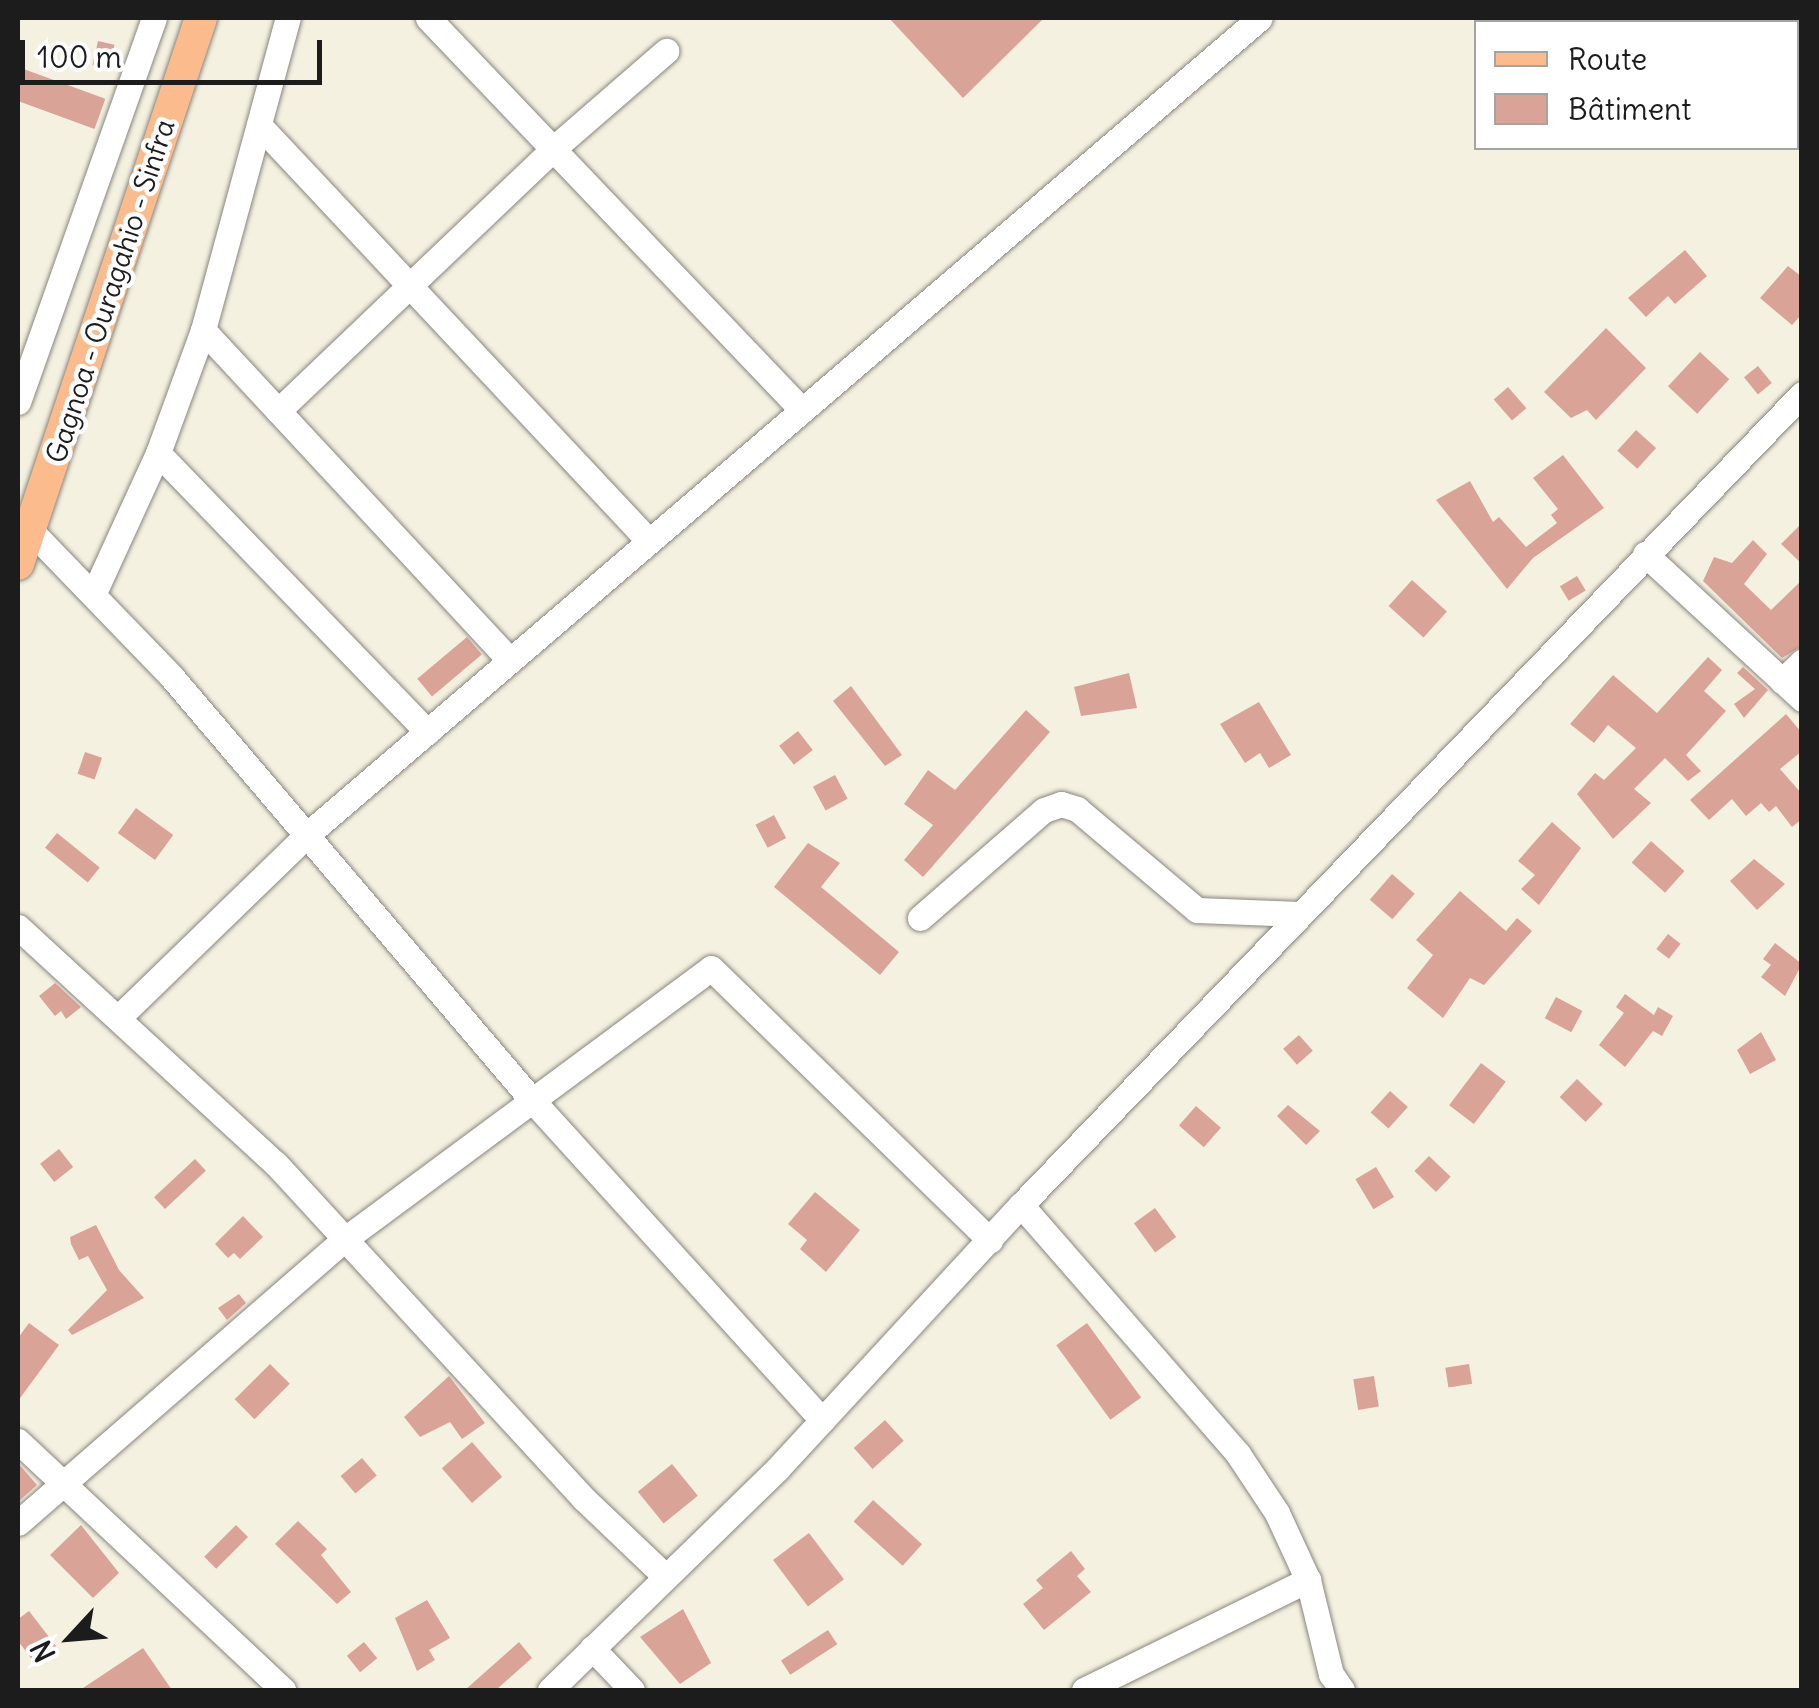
<!DOCTYPE html>
<html>
<head>
<meta charset="utf-8">
<style>
	body { margin:0 }
	#map { position:relative; width:1819px; height:1708px; overflow:hidden; background:#f5f1e1; font-family:Delius,sans-serif }
	div>[style] { position:absolute }
	[style*='--x'] { left:calc(var(--x)*1px); top:calc(var(--y)*1px); width:calc(var(--w)*1px); rotate:calc(var(--a)*1deg) }
	.building>* { inset:0; background:#daa398; transform-origin:0 0 }
	.roads { filter:drop-shadow(0 0 2px #88867e) drop-shadow(0 0 2px #88867e) }
	.minor>* { height:25px; margin:-12.5px; padding:0 12.5px; transform-origin:12.5px; border-radius:12.5px; background:#fff }
	.major>* { height:32px; margin:-16px; padding:0 16px; transform-origin:16px; border-radius:16px; background:#fbbb8d }
	span { translate:-50% -50%; white-space:nowrap; text-align:center; line-height:1.15; -webkit-text-stroke:9px #fff; paint-order:stroke }
	.street-label { font-size:28px; color:#1c1c1c }
	.frame { position:absolute; inset:0; border:20px solid #1c1c1c; pointer-events:none }
	.legend { position:absolute; left:1474px; top:20px; width:325px; height:130px; box-sizing:border-box; background:#fff; border:2px solid #a4a4a4; margin:0; padding:12px 18px; list-style:none; font-size:30px; color:#1c1c1c }
	.legend li { display:flex; align-items:center; gap:20px; height:50px }
	.legend b { width:50px; border:2px solid #a4a4a4 }
	.north { position:absolute; left:20px; top:1588px; width:100px; height:100px; -webkit-text-stroke:8px #fff; paint-order:stroke; rotate:244deg; font-size:28px; font-weight:700; line-height:40px; text-align:center; color:#1c1c1c }
	.north::after { content:''; display:block; margin:auto; width:35px; height:45px; background:#1c1c1c; clip-path:polygon(50% 0,100% 100%,50% 72%,0 100%) }
	.scale { position:absolute; left:20px; top:40px; width:302px; height:45px; box-sizing:border-box; border:5px solid #1c1c1c; border-top:0; padding-left:12px; font-size:30px; line-height:35px; white-space:nowrap; color:#1c1c1c; -webkit-text-stroke:8px #fff; paint-order:stroke }
</style>
</head>
<body>
<div id="map">
	<div class="building">
		<i style="clip-path:polygon(889px 18px,1044px 18px,963px 98px)"></i>
		<i style="left:98px;top:41px;width:17px;height:25px;rotate:13deg"></i>
		<i style="left:18px;top:67px;width:93px;height:32px;rotate:20deg"></i>
		<i style="clip-path:polygon(1685px 250px,1707px 276px,1675px 304px,1668px 296px,1646px 317px,1628px 298px)"></i>
		<i style="clip-path:polygon(1788px 266px,1802px 277px,1802px 314px,1792px 325px,1760px 298px)"></i>
		<i style="clip-path:polygon(1606px 328px,1646px 368px,1596px 420px,1587px 410px,1571px 418px,1544px 392px)"></i>
		<i style="left:1700px;top:352px;width:40px;height:47px;rotate:43deg"></i>
		<i style="left:1758px;top:366px;width:22px;height:18px;rotate:51deg"></i>
		<i style="left:1508px;top:387px;width:28px;height:19px;rotate:49deg"></i>
		<i style="left:1636px;top:430px;width:27px;height:28px;rotate:42deg"></i>
		<i style="clip-path:polygon(1563px 455px,1604px 508px,1533px 558px,1507px 589px,1436px 500px,1470px 481px,1493px 522px,1499px 517px,1526px 547px,1557px 523px,1551px 515px,1558px 509px,1533px 478px)"></i>
		<i style="clip-path:polygon(1802px 523px,1802px 564px,1781px 544px)"></i>
		<i style="clip-path:polygon(1753px 540px,1767px 554px,1744px 584px,1771px 610px,1802px 580px,1802px 646px,1782px 658px,1703px 581px,1714px 557px,1732px 563px)"></i>
		<i style="left:1577px;top:576px;width:17px;height:20px;rotate:59deg"></i>
		<i style="left:1412px;top:580px;width:47px;height:35px;rotate:42deg"></i>
		<i style="left:467px;top:637px;width:23px;height:65px;rotate:50deg"></i>
		<i style="clip-path:polygon(1708px 657px,1722px 670px,1704px 691px,1726px 711px,1686px 755px,1701px 771px,1688px 781px,1665px 758px,1634px 789px,1651px 803px,1613px 839px,1577px 794px,1595px 773px,1604px 780px,1636px 748px,1608px 725px,1594px 743px,1570px 724px,1613px 675px,1657px 713px)"></i>
		<i style="clip-path:polygon(1743px 667px,1768px 690px,1744px 718px,1734px 704px,1755px 689px,1737px 673px)"></i>
		<i style="clip-path:polygon(1129px 673px,1137px 708px,1081px 716px,1074px 687px)"></i>
		<i style="clip-path:polygon(851px 686px,902px 755px,885px 766px,833px 701px)"></i>
		<i style="clip-path:polygon(1259px 702px,1291px 755px,1269px 768px,1260px 753px,1245px 763px,1220px 724px)"></i>
		<i style="clip-path:polygon(1026px 710px,1050px 732px,923px 877px,904px 860px,933px 825px,904px 804px,928px 770px,955px 790px)"></i>
		<i style="clip-path:polygon(1786px 714px,1802px 733px,1802px 751px,1780px 769px,1802px 794px,1802px 819px,1792px 827px,1776px 806px,1769px 812px,1761px 803px,1746px 816px,1732px 799px,1709px 820px,1690px 800px)"></i>
		<i style="left:798px;top:731px;width:24px;height:24px;rotate:52deg"></i>
		<i style="left:85px;top:752px;width:18px;height:23px;rotate:19deg"></i>
		<i style="left:835px;top:775px;width:27px;height:25px;rotate:62deg"></i>
		<i style="left:136px;top:808px;width:46px;height:31px;rotate:36deg"></i>
		<i style="left:774px;top:815px;width:26px;height:21px;rotate:62deg"></i>
		<i style="clip-path:polygon(1552px 822px,1581px 848px,1539px 905px,1521px 889px,1535px 875px,1518px 861px)"></i>
		<i style="left:57px;top:833px;width:55px;height:19px;rotate:39deg"></i>
		<i style="left:1651px;top:841px;width:45px;height:29px;rotate:42deg"></i>
		<i style="clip-path:polygon(808px 843px,840px 863px,821px 887px,899px 952px,880px 975px,774px 887px)"></i>
		<i style="clip-path:polygon(1754px 859px,1785px 884px,1757px 910px,1730px 881px)"></i>
		<i style="left:1392px;top:874px;width:30px;height:34px;rotate:41deg"></i>
		<i style="clip-path:polygon(1460px 891px,1506px 931px,1517px 918px,1532px 931px,1484px 985px,1470px 978px,1443px 1018px,1407px 988px,1433px 955px,1416px 940px)"></i>
		<i style="left:1668px;top:934px;width:16px;height:19px;rotate:38deg"></i>
		<i style="clip-path:polygon(1775px 943px,1802px 964px,1785px 996px,1761px 977px,1771px 965px,1763px 959px)"></i>
		<i style="clip-path:polygon(55px 983px,81px 1007px,66px 1019px,61px 1011px,55px 1016px,39px 996px)"></i>
		<i style="clip-path:polygon(1625px 994px,1654px 1015px,1658px 1007px,1673px 1016px,1662px 1036px,1653px 1031px,1625px 1067px,1599px 1045px,1624px 1013px,1616px 1007px)"></i>
		<i style="left:1556px;top:997px;width:30px;height:24px;rotate:28deg"></i>
		<i style="clip-path:polygon(1761px 1032px,1776px 1060px,1750px 1074px,1737px 1050px)"></i>
		<i style="left:1299px;top:1035px;width:21px;height:21px;rotate:49deg"></i>
		<i style="left:1481px;top:1063px;width:31px;height:53px;rotate:37deg"></i>
		<i style="left:1577px;top:1079px;width:36px;height:25px;rotate:44deg"></i>
		<i style="left:1390px;top:1091px;width:24px;height:29px;rotate:42deg"></i>
		<i style="clip-path:polygon(1288px 1105px,1320px 1131px,1306px 1145px,1277px 1116px)"></i>
		<i style="left:1196px;top:1106px;width:33px;height:26px;rotate:41deg"></i>
		<i style="left:59px;top:1149px;width:23px;height:24px;rotate:52deg"></i>
		<i style="left:1429px;top:1156px;width:30px;height:21px;rotate:44deg"></i>
		<i style="left:195px;top:1159px;width:16px;height:56px;rotate:47deg"></i>
		<i style="left:1376px;top:1167px;width:35px;height:24px;rotate:59deg"></i>
		<i style="clip-path:polygon(815px 1192px,860px 1230px,826px 1272px,800px 1249px,807px 1240px,788px 1224px)"></i>
		<i style="left:1155px;top:1208px;width:36px;height:26px;rotate:54deg"></i>
		<i style="clip-path:polygon(243px 1216px,263px 1237px,240px 1259px,234px 1253px,228px 1258px,215px 1244px)"></i>
		<i style="clip-path:polygon(96px 1225px,119px 1270px,144px 1298px,72px 1335px,68px 1330px,107px 1290px,88px 1256px,79px 1260px,71px 1244px,70px 1237px)"></i>
		<i style="clip-path:polygon(239px 1294px,246px 1303px,227px 1320px,218px 1308px)"></i>
		<i style="clip-path:polygon(29px 1323px,59px 1345px,18px 1401px,18px 1338px)"></i>
		<i style="left:1087px;top:1323px;width:92px;height:38px;rotate:54deg"></i>
		<i style="left:270px;top:1364px;width:28px;height:50px;rotate:45deg"></i>
		<i style="left:1469px;top:1364px;width:20px;height:24px;rotate:81deg"></i>
		<i style="clip-path:polygon(449px 1376px,485px 1423px,462px 1439px,450px 1422px,420px 1437px,404px 1417px)"></i>
		<i style="left:1374px;top:1376px;width:31px;height:21px;rotate:81deg"></i>
		<i style="left:885px;top:1420px;width:28px;height:42px;rotate:48deg"></i>
		<i style="left:472px;top:1442px;width:46px;height:40px;rotate:49deg"></i>
		<i style="left:362px;top:1458px;width:23px;height:28px;rotate:50deg"></i>
		<i style="clip-path:polygon(18px 1463px,37px 1485px,18px 1502px)"></i>
		<i style="left:672px;top:1464px;width:41px;height:44px;rotate:51deg"></i>
		<i style="left:873px;top:1500px;width:66px;height:29px;rotate:42deg"></i>
		<i style="clip-path:polygon(298px 1521px,327px 1549px,321px 1555px,351px 1592px,337px 1604px,275px 1544px)"></i>
		<i style="clip-path:polygon(81px 1525px,119px 1573px,93px 1598px,50px 1555px)"></i>
		<i style="left:236px;top:1525px;width:17px;height:45px;rotate:45deg"></i>
		<i style="left:809px;top:1533px;width:58px;height:45px;rotate:53deg"></i>
		<i style="clip-path:polygon(1071px 1551px,1085px 1569px,1077px 1576px,1091px 1592px,1044px 1630px,1023px 1604px,1043px 1588px,1036px 1580px)"></i>
		<i style="clip-path:polygon(427px 1600px,450px 1638px,429px 1650px,435px 1660px,417px 1671px,395px 1618px)"></i>
		<i style="clip-path:polygon(683px 1609px,711px 1663px,680px 1684px,640px 1637px)"></i>
		<i style="clip-path:polygon(29px 1611px,56px 1646px,34px 1662px,18px 1641px,18px 1619px)"></i>
		<i style="left:828px;top:1630px;width:17px;height:56px;rotate:57deg"></i>
		<i style="left:364px;top:1642px;width:21px;height:22px;rotate:51deg"></i>
		<i style="clip-path:polygon(519px 1642px,532px 1658px,496px 1690px,465px 1690px)"></i>
		<i style="clip-path:polygon(143px 1648px,172px 1690px,80px 1690px)"></i>
	</div>
	<div class="roads">
		<div class="minor">
			<i style="--x:428;--y:18;--w:542;--a:46.35"></i>
			<i style="--x:1737;--y:18;--w:6;--a:39"></i>
			<i style="--x:1796;--y:83;--w:8;--a:40"></i>
			<i style="--x:259;--y:125;--w:570;--a:46.85"></i>
			<i style="--x:203;--y:330;--w:451;--a:47.1"></i>
			<i style="--x:18;--y:402;--w:407;--a:-70.5"></i>
			<i style="--x:278;--y:411;--w:380;--a:-43.6"></i>
			<i style="--x:553;--y:149;--w:150;--a:-40.9"></i>
			<i style="--x:158;--y:453;--w:388;--a:46"></i>
			<i style="--x:31;--y:531;--w:202;--a:46"></i>
			<i style="--x:171;--y:676;--w:557;--a:49.59"></i>
			<i style="--x:532;--y:1100;--w:432;--a:47.8"></i>
			<i style="--x:1645;--y:554;--w:214;--a:42.7"></i>
			<i style="--x:93;--y:595;--w:156;--a:-65.4"></i>
			<i style="--x:158;--y:453;--w:131;--a:-69.9"></i>
			<i style="--x:203;--y:330;--w:323;--a:-74.8"></i>
			<i style="--x:1782;--y:681;--w:28;--a:-44"></i>
			<i style="--x:920;--y:918;--w:164;--a:-41.1"></i>
			<i style="--x:1044;--y:810;--w:18;--a:-19"></i>
			<i style="--x:1061;--y:804;--w:17;--a:17"></i>
			<i style="--x:1077;--y:809;--w:157;--a:40.1"></i>
			<i style="--x:1197;--y:910;--w:103;--a:2.2"></i>
			<i style="--x:18;--y:927;--w:350;--a:42.6"></i>
			<i style="--x:276;--y:1164;--w:454;--a:47.4"></i>
			<i style="--x:583;--y:1498;--w:113;--a:43.6"></i>
			<i style="--x:119;--y:1017;--w:264;--a:-44.1"></i>
			<i style="--x:309;--y:833;--w:1252;--a:-40.6"></i>
			<i style="--x:1021;--y:1205;--w:330;--a:48.9"></i>
			<i style="--x:1238;--y:1454;--w:71;--a:56.5"></i>
			<i style="--x:1277;--y:1513;--w:74;--a:65.2"></i>
			<i style="--x:1308;--y:1580;--w:97;--a:76.3"></i>
			<i style="--x:1331;--y:1674;--w:19;--a:55"></i>
			<i style="--x:18;--y:1441;--w:364;--a:43.2"></i>
			<i style="--x:18;--y:1523;--w:433;--a:-41"></i>
			<i style="--x:345;--y:1239;--w:455;--a:-36.5"></i>
			<i style="--x:711;--y:968;--w:390;--a:44.3"></i>
			<i style="--x:592;--y:1648;--w:58;--a:46.4"></i>
			<i style="--x:550;--y:1690;--w:318;--a:-44.2"></i>
			<i style="--x:778;--y:1468;--w:358;--a:-47.3"></i>
			<i style="--x:1021;--y:1205;--w:1126;--a:-46.08"></i>
			<i style="--x:1084;--y:1690;--w:250;--a:-26.2"></i>
		</div>
		<div class="major">
			<i style="--x:18;--y:564;--w:576;--a:-71.47"></i>
		</div>
	</div>
	<div class="street-label">
		<span style="left:110px;top:291px;rotate:-72deg">Gagnoa - Ouragahio - Sinfra</span>
	</div>
	<div class="frame"></div>
	<ul class="legend">
	<li><b style="height:12px;background:#fbbb8d"></b>Route</li>
	<li><b style="height:28px;background:#daa398"></b>Bâtiment</li>
	</ul>
	<div class="north">N</div>
	<div class="scale">100 m</div>
</div>
</body>
</html>
